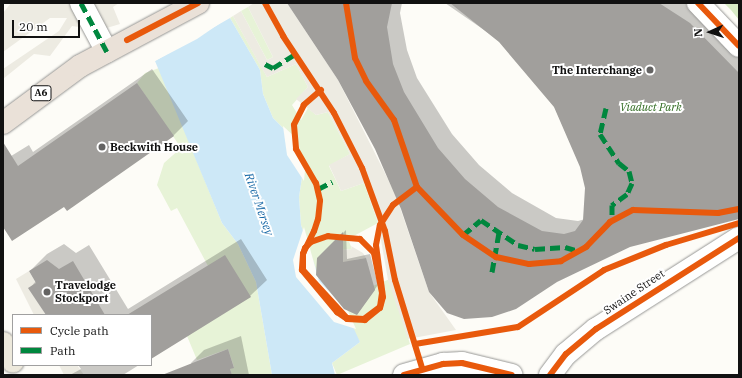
<!DOCTYPE html>
<html>
<head>
<meta charset="utf-8">
<style>
	body { margin:0 }
	#map { position:relative; width:742px; height:378px; overflow:hidden; background:#fdfcf7; font-family:"IBM Plex Serif",serif }
	div>[style] { position:absolute }
	[style*='--x'] { left:calc(var(--x)*1px); top:calc(var(--y)*1px); width:calc(var(--w)*1px); rotate:calc(var(--a)*1deg) }
	.green>* { inset:0; background:#e7f3d7 }
	.forest>* { inset:0; background:#d8eac5 }
	.plaza>* { inset:0; background:#edebe2 }
	.water>* { inset:0; background:#cde8f7 }
	.pier>* { inset:0; background:#fdfcf7 }
	.shadow>* { inset:0; background:#0003 }
	.building>* { inset:0; background:#a19f9c }
	.roads { filter:drop-shadow(0 0 1px #979795) drop-shadow(0 0 1px #979795) }
	.minor>* { height:22px; margin:-11px; padding:0 11px; transform-origin:11px; border-radius:11px; background:#fffffe }
	.major>* { height:22px; margin:-11px; padding:0 11px; transform-origin:11px; border-radius:11px; background:#ede9dc }
	.highway>* { height:22px; margin:-11px; padding:0 11px; transform-origin:11px; border-radius:11px; background:#eae1d8 }
	.quiet>* { height:5px; margin-top:-2.5px; transform-origin:0; background:repeating-linear-gradient(90deg,#00873e 0 10px,transparent 0 15px) }
	.cycleway>* { height:6px; margin:-3px; padding:0 3px; transform-origin:3px; border-radius:3px; background:#e8590c }
	.dots>* { width:11px; height:11px; translate:-50% -50%; box-sizing:border-box; border:2px solid #fff; border-radius:50% }
	span { translate:-50% -50%; white-space:nowrap; text-align:center; line-height:1.15; -webkit-text-stroke:4px #fff; paint-order:stroke }
	.shield-label span { padding:1px 3px; background:#fff; border:1px solid; border-radius:3px; -webkit-text-stroke-width:0 }
	.shield-label { font-size:10px; color:#111; font-weight:700 }
	.poi-label { font-size:11px; color:#111; font-weight:700 }
	.right { translate:-100% -50%; text-align:right }
	.left { translate:0 -50%; text-align:left }
	.park-label { font-size:11px; color:#2f6b1f; font-style:italic }
	.street-label { font-size:11px; color:#111 }
	.water-label { font-size:12px; color:#1768a6; font-style:italic }
	.frame { position:absolute; inset:0; border:4px solid #111; pointer-events:none }
	.legend { position:absolute; left:12px; top:314px; width:140px; height:52px; box-sizing:border-box; background:#fff; border:1px solid #a0a0a0; margin:0; padding:5px 7px; list-style:none; font-size:12px; color:#111 }
	.legend li { display:flex; align-items:center; gap:8px; height:20px }
	.legend b { width:20px; border:1px solid #a0a0a0 }
	.north { position:absolute; left:690px; top:12px; width:40px; height:40px; -webkit-text-stroke:3px #fff; paint-order:stroke; rotate:267deg; font-size:11px; font-weight:700; line-height:16px; text-align:center; color:#111 }
	.north::after { content:''; display:block; margin:auto; width:14px; height:18px; background:#111; clip-path:polygon(50% 0,100% 100%,50% 72%,0 100%) }
	.scale { position:absolute; left:12px; top:20px; width:68px; height:18px; box-sizing:border-box; border:2px solid #111; border-top:0; padding-left:5px; font-size:12px; line-height:14px; white-space:nowrap; color:#111; -webkit-text-stroke:3px #fff; paint-order:stroke }
</style>
</head>
<body>
<div id="map">
	<div class="green">
		<i style="clip-path:polygon(248px 7px,273px 57px,267px 60px,241px 11px)"></i>
		<i style="clip-path:polygon(233px 16px,267px 77px,296px 64px,308px 87px,292px 105px,301px 120px,308px 108px,316px 115px,328px 112px,350px 154px,329px 166px,341px 191px,364px 183px,378px 223px,348px 239px,352px 249px,342px 250px,336px 257px,370px 287px,390px 279px,410px 344px,337px 375px,332px 363px,360px 342px,316px 270px,301px 225px,299px 197px,303px 171px,295px 140px,273px 118px,263px 94px,260px 70px,230px 18px)"></i>
		<i style="clip-path:polygon(159px 68px,222px 223px,238px 244px,256px 282px,272px 375px,232px 375px,230px 369px,234px 367px,228px 349px,197px 360px,187px 336px,231px 309px,177px 208px,171px 211px,157px 185px,164px 163px,181px 148px,137px 83px,145px 73px)"></i>
	</div>
	<div class="forest">
		<i style="clip-path:polygon(724px 3px,739px 3px,739px 20px,731px 10px)"></i>
	</div>
	<div class="plaza">
		<i style="clip-path:polygon(11px 3px,119px 3px,113px 7px,120px 24px,100px 30px,72px 26px,50px 56px,34px 54px,3px 79px,3px 69px,59px 31px,67px 18px,50px 18px,3px 52px,3px 13px)"></i>
		<i style="clip-path:polygon(254px 3px,287px 3px,338px 80px,395px 193px,429px 292px,456px 330px,408px 339px,388px 280px,378px 223px,364px 183px,341px 191px,329px 165px,350px 154px,328px 112px,316px 115px,296px 99px,308px 87px,296px 64px,267px 77px,261px 67px,233px 16px,241px 11px,267px 60px,273px 57px,248px 7px)"></i>
		<i style="clip-path:polygon(351px 246px,363px 253px,366px 258px,354px 260px,367px 261px,372px 281px,344px 277px,338px 257px,343px 257px,342px 250px,352px 249px)"></i>
		<i style="clip-path:polygon(29px 271px,36px 283px,29px 288px,46px 315px,34px 315px,16px 279px)"></i>
		<i style="clip-path:polygon(59px 365px,77px 365px,84px 375px,64px 375px)"></i>
	</div>
	<div class="water">
		<i style="clip-path:polygon(230px 18px,260px 70px,263px 94px,273px 118px,295px 140px,303px 171px,299px 197px,301px 225px,316px 269px,342px 303px,360px 342px,332px 363px,335px 375px,272px 375px,256px 282px,238px 244px,222px 223px,155px 61px)"></i>
	</div>
	<div class="pier">
		<i style="clip-path:polygon(229px 17px,197px 39px,153px 62px,154px 59px)"></i>
		<i style="clip-path:polygon(283px 126px,297px 139px,305px 170px,304px 181px,287px 155px)"></i>
		<i style="clip-path:polygon(304px 227px,319px 281px,348px 311px,356px 329px,334px 322px,296px 277px,293px 260px)"></i>
	</div>
	<div class="shadow">
		<i style="clip-path:polygon(288px 3px,402px 3px,400px 13px,407px 50px,417px 78px,452px 134px,479px 165px,512px 193px,556px 218px,578px 221px,585px 219px,586px 188px,581px 167px,554px 106px,500px 41px,445px 3px,694px 3px,739px 43px,739px 215px,630px 246px,557px 281px,402px 208px,376px 149px,339px 79px)"></i>
		<i style="clip-path:polygon(152px 69px,188px 121px,173px 136px,65px 206px,3px 225px,3px 161px,29px 145px,33px 152px)"></i>
		<i style="clip-path:polygon(346px 230px,347px 259px,370px 254px,378px 285px,357px 314px,318px 258px)"></i>
		<i style="clip-path:polygon(241px 239px,267px 280px,250px 296px,151px 357px,151px 315px,47px 315px,30px 288px,36px 281px,30px 271px,47px 254px,64px 244px,76px 253px,89px 245px,128px 309px)"></i>
		<i style="clip-path:polygon(241px 336px,249px 375px,194px 375px,191px 363px,204px 350px)"></i>
		<i style="clip-path:polygon(78px 365px,139px 365px,123px 375px,70px 375px,81px 369px)"></i>
	</div>
	<div class="building">
		<i style="clip-path:polygon(287px 3px,392px 3px,387px 27px,393px 64px,404px 92px,438px 148px,465px 179px,498px 207px,542px 231px,564px 234px,575px 231px,583px 220px,585px 188px,580px 167px,554px 107px,499px 42px,450px 3px,659px 3px,690px 23px,739px 73px,739px 219px,630px 247px,557px 282px,516px 309px,492px 317px,464px 319px,447px 313px,429px 292px,401px 209px,375px 149px,338px 80px)"></i>
		<i style="clip-path:polygon(137px 83px,174px 136px,67px 211px,64px 207px,12px 241px,3px 227px,3px 142px,18px 166px)"></i>
		<i style="clip-path:polygon(343px 232px,343px 262px,366px 258px,375px 290px,357px 315px,344px 309px,316px 275px,317px 258px)"></i>
		<i style="clip-path:polygon(225px 255px,251px 297px,151px 359px,151px 315px,127px 315px)"></i>
		<i style="clip-path:polygon(47px 260px,59px 269px,73px 261px,105px 315px,46px 315px,28px 288px,36px 283px,29px 271px)"></i>
		<i style="clip-path:polygon(228px 349px,234px 368px,230px 369px,232px 375px,162px 375px)"></i>
	</div>
	<div class="roads">
		<div class="minor">
			<i style="--x:81;--y:3;--w:55;--a:62"></i>
			<i style="--x:698;--y:3;--w:59;--a:46.4"></i>
			<i style="--x:404;--y:375;--w:41;--a:-15.8"></i>
			<i style="--x:443;--y:364;--w:19;--a:-3"></i>
			<i style="--x:462;--y:363;--w:51;--a:13.5"></i>
			<i style="--x:550;--y:375;--w:26;--a:-53"></i>
			<i style="--x:566;--y:354;--w:39;--a:-40"></i>
			<i style="--x:596;--y:329;--w:169;--a:-32.5"></i>
		</div>
		<div class="major">
			<i style="--x:3;--y:343;--w:21;--a:62"></i>
		</div>
		<div class="highway">
			<i style="--x:3;--y:123;--w:96;--a:-36.5"></i>
			<i style="--x:80;--y:66;--w:134;--a:-28.1"></i>
		</div>
	</div>
	<div class="quiet">
		<i style="--x:81;--y:3;--w:55;--a:62"></i>
		<i style="--x:265;--y:64;--w:9;--a:27"></i>
		<i style="--x:273;--y:68;--w:26;--a:-32"></i>
		<i style="--x:606;--y:108;--w:27;--a:103"></i>
		<i style="--x:600;--y:134;--w:35;--a:57"></i>
		<i style="--x:619;--y:163;--w:13;--a:39"></i>
		<i style="--x:629;--y:171;--w:12;--a:76"></i>
		<i style="--x:632;--y:183;--w:12;--a:114"></i>
		<i style="--x:627;--y:194;--w:19;--a:144"></i>
		<i style="--x:612;--y:205;--w:16;--a:90"></i>
		<i style="--x:318;--y:189;--w:16;--a:-27"></i>
		<i style="--x:463;--y:235;--w:23;--a:-40"></i>
		<i style="--x:481;--y:220;--w:45;--a:34"></i>
		<i style="--x:518;--y:245;--w:17;--a:13"></i>
		<i style="--x:535;--y:249;--w:30;--a:-4"></i>
		<i style="--x:565;--y:247;--w:15;--a:16"></i>
		<i style="--x:492;--y:272;--w:40;--a:-80"></i>
	</div>
	<div class="cycleway">
		<i style="--x:265;--y:3;--w:38;--a:61"></i>
		<i style="--x:283;--y:36;--w:92;--a:56.5"></i>
		<i style="--x:334;--y:113;--w:62;--a:63"></i>
		<i style="--x:362;--y:168;--w:67;--a:69.9"></i>
		<i style="--x:385;--y:231;--w:50;--a:78.5"></i>
		<i style="--x:395;--y:280;--w:92;--a:72.9"></i>
		<i style="--x:346;--y:3;--w:56;--a:80.7"></i>
		<i style="--x:355;--y:58;--w:25;--a:64"></i>
		<i style="--x:366;--y:81;--w:48;--a:54.3"></i>
		<i style="--x:394;--y:120;--w:71;--a:71.1"></i>
		<i style="--x:417;--y:187;--w:66;--a:46.2"></i>
		<i style="--x:463;--y:235;--w:40;--a:34"></i>
		<i style="--x:496;--y:257;--w:34;--a:12"></i>
		<i style="--x:529;--y:264;--w:32;--a:-5"></i>
		<i style="--x:561;--y:261;--w:29;--a:-29"></i>
		<i style="--x:586;--y:247;--w:35;--a:-46"></i>
		<i style="--x:610;--y:222;--w:26;--a:-28"></i>
		<i style="--x:633;--y:210;--w:85;--a:2"></i>
		<i style="--x:718;--y:213;--w:21;--a:-11"></i>
		<i style="--x:698;--y:3;--w:59;--a:46.4"></i>
		<i style="--x:127;--y:40;--w:80;--a:-27.5"></i>
		<i style="--x:321;--y:90;--w:23;--a:139"></i>
		<i style="--x:304;--y:105;--w:22;--a:117"></i>
		<i style="--x:294;--y:125;--w:24;--a:85"></i>
		<i style="--x:296;--y:149;--w:39;--a:60"></i>
		<i style="--x:316;--y:183;--w:18;--a:77"></i>
		<i style="--x:320;--y:201;--w:18;--a:96"></i>
		<i style="--x:318;--y:219;--w:13;--a:108"></i>
		<i style="--x:314;--y:231;--w:25;--a:116"></i>
		<i style="--x:303;--y:254;--w:16;--a:90"></i>
		<i style="--x:303;--y:270;--w:65;--a:47.5"></i>
		<i style="--x:347;--y:318;--w:17;--a:3"></i>
		<i style="--x:364;--y:319;--w:20;--a:-37"></i>
		<i style="--x:380;--y:307;--w:14;--a:-82"></i>
		<i style="--x:382;--y:293;--w:41;--a:-101.3"></i>
		<i style="--x:374;--y:253;--w:20;--a:-135"></i>
		<i style="--x:360;--y:239;--w:32;--a:-175"></i>
		<i style="--x:328;--y:236;--w:18;--a:161"></i>
		<i style="--x:311;--y:242;--w:8;--a:135"></i>
		<i style="--x:305;--y:248;--w:6;--a:108"></i>
		<i style="--x:303;--y:254;--w:16;--a:94"></i>
		<i style="--x:302;--y:270;--w:55;--a:50.2"></i>
		<i style="--x:337;--y:312;--w:12;--a:35"></i>
		<i style="--x:347;--y:319;--w:18;--a:3"></i>
		<i style="--x:365;--y:320;--w:19;--a:-39"></i>
		<i style="--x:380;--y:308;--w:11;--a:-75"></i>
		<i style="--x:383;--y:297;--w:52;--a:-97.7"></i>
		<i style="--x:376;--y:245;--w:20;--a:-79"></i>
		<i style="--x:380;--y:225;--w:24;--a:-57"></i>
		<i style="--x:393;--y:205;--w:30;--a:-37"></i>
		<i style="--x:415;--y:344;--w:104;--a:-9.4"></i>
		<i style="--x:518;--y:327;--w:103;--a:-33.5"></i>
		<i style="--x:604;--y:270;--w:67;--a:-22"></i>
		<i style="--x:666;--y:245;--w:76;--a:-16.8"></i>
		<i style="--x:404;--y:375;--w:41;--a:-15.8"></i>
		<i style="--x:443;--y:364;--w:19;--a:-3"></i>
		<i style="--x:462;--y:363;--w:51;--a:13.5"></i>
		<i style="--x:550;--y:375;--w:26;--a:-53"></i>
		<i style="--x:566;--y:354;--w:39;--a:-40"></i>
		<i style="--x:596;--y:329;--w:169;--a:-32.5"></i>
	</div>
	<div class="dots">
		<i style="left:650px;top:70px;background:#646362"></i>
		<i style="left:102px;top:147px;background:#646362"></i>
		<i style="left:47px;top:292px;background:#646362"></i>
	</div>
	<div class="shield-label">
		<span style="left:41px;top:93px">A6</span>
	</div>
	<div class="poi-label">
		<span class="right" style="left:642px;top:70px">The Interchange</span>
		<span class="left" style="left:110px;top:147px">Beckwith House</span>
		<span class="left" style="left:55px;top:292px">Travelodge<br>Stockport</span>
	</div>
	<div class="park-label">
		<span style="left:651px;top:107px">Viaduct Park</span>
	</div>
	<div class="street-label">
		<span style="left:634px;top:292px;rotate:-34deg">Swaine Street</span>
	</div>
	<div class="water-label">
		<span style="left:259px;top:204px;rotate:71deg">River Mersey</span>
	</div>
	<div class="frame"></div>
	<ul class="legend">
	<li><b style="height:5px;background:#e8590c"></b>Cycle path</li>
	<li><b style="height:5px;background:#00873e"></b>Path</li>
	</ul>
	<div class="north">N</div>
	<div class="scale">20 m</div>
</div>
</body>
</html>
